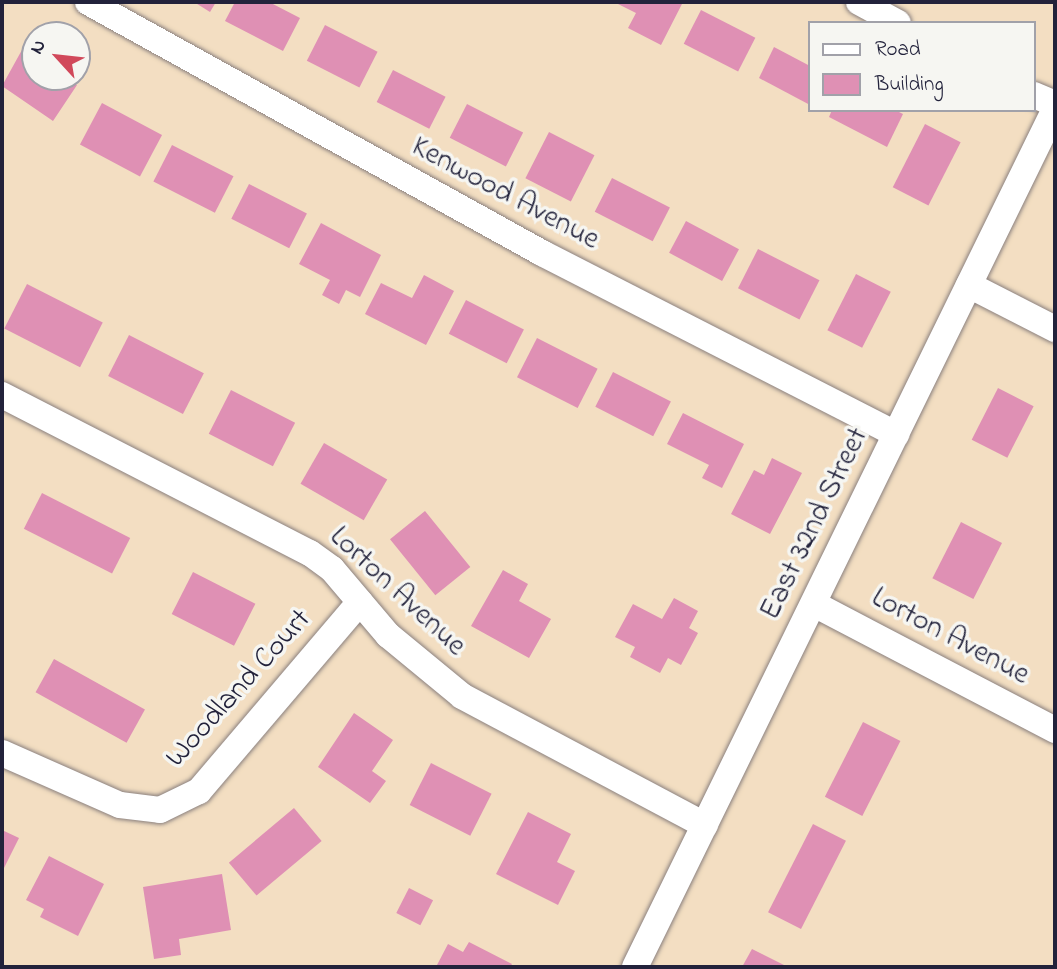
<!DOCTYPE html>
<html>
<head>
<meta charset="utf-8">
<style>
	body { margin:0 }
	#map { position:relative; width:1057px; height:969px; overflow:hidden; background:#f3dec2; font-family:"Indie Flower",sans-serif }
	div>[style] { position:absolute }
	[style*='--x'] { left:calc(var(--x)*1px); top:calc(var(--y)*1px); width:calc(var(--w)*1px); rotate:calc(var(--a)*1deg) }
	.building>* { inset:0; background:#df90b4; transform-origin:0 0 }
	.roads { filter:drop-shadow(0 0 2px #8a807e) drop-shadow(0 0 2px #8a807e) }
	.street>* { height:26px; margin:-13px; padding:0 13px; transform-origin:13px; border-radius:13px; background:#fff }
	span { translate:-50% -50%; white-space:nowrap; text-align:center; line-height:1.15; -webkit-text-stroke:7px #f6f6f2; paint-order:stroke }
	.street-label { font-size:30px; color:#22223b }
	.frame { position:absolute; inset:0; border:4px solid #22223b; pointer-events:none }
	.legend { position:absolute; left:808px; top:21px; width:228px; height:91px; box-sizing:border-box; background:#f6f6f2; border:2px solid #a1a1a9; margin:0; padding:9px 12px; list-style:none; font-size:21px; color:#22223b }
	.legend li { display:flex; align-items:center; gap:14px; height:35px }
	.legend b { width:35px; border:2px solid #a1a1a9 }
	.north { position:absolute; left:21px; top:21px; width:70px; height:70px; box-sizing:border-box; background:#f6f6f2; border:2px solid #a1a1a9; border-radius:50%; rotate:297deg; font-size:19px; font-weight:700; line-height:28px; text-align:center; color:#22223b }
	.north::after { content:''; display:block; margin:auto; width:24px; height:32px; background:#d1495b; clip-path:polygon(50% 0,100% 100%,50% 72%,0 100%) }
</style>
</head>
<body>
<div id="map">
	<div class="building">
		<i style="clip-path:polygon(194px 2px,216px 2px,210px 12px)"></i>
		<i style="clip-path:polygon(235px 2px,269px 2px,300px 18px,283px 51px,225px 21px)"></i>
		<i style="clip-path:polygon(614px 2px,683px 2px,661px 45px,628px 28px,636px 13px)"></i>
		<i style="left:701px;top:10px;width:61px;height:38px;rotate:27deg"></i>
		<i style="left:325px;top:25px;width:59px;height:40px;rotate:27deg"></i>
		<i style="clip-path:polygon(774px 47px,810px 66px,810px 105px,759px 78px)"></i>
		<i style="clip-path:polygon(23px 48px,35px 56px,35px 77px,66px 77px,77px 85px,53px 121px,2px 86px)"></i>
		<i style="left:393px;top:70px;width:59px;height:36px;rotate:27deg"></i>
		<i style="left:102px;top:103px;width:68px;height:47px;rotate:28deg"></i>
		<i style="left:467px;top:104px;width:63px;height:38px;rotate:27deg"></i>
		<i style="clip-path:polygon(832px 110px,895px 110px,903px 114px,887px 147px,829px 117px)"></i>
		<i style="left:925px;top:124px;width:40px;height:71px;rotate:27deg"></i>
		<i style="left:549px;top:132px;width:51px;height:52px;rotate:27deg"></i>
		<i style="left:172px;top:145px;width:69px;height:41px;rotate:27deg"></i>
		<i style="left:612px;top:178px;width:65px;height:38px;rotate:27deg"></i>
		<i style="left:249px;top:184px;width:65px;height:39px;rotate:27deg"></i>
		<i style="left:686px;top:221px;width:60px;height:36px;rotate:28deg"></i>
		<i style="clip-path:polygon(321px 223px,381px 255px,360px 297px,346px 290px,339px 304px,322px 295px,330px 280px,299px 264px)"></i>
		<i style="left:758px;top:249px;width:69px;height:44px;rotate:27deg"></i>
		<i style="left:856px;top:274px;width:39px;height:63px;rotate:27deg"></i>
		<i style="clip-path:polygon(424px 275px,454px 291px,426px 345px,365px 314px,381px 283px,412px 298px)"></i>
		<i style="left:27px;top:284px;width:85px;height:50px;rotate:27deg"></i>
		<i style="left:466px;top:300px;width:65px;height:38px;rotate:27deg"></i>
		<i style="left:129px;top:335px;width:84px;height:46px;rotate:27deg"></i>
		<i style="left:537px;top:338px;width:68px;height:44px;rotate:27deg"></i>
		<i style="left:613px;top:372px;width:65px;height:39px;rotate:27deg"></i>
		<i style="left:998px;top:388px;width:40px;height:58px;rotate:27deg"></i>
		<i style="left:231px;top:390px;width:72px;height:49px;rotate:27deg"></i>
		<i style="clip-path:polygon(683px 413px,744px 444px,722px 488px,702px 478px,709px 465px,667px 444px)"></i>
		<i style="left:324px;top:443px;width:73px;height:47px;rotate:30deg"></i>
		<i style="clip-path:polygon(772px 458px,802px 473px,770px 534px,731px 514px,754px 470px,764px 475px)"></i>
		<i style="left:42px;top:493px;width:99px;height:40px;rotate:27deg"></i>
		<i style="left:425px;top:511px;width:72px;height:45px;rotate:51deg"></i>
		<i style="left:961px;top:522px;width:46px;height:63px;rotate:27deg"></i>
		<i style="clip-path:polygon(503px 570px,528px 584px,519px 601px,551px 619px,529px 658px,471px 626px)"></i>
		<i style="left:193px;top:572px;width:70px;height:47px;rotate:27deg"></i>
		<i style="clip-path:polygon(674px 598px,698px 611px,689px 628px,698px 633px,681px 665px,668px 658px,660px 673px,630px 657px,635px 647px,615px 637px,633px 604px,662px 619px)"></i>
		<i style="left:54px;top:659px;width:104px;height:38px;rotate:29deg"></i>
		<i style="clip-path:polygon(354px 713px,393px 740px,372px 771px,386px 781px,370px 803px,318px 767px)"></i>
		<i style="left:863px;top:722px;width:42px;height:84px;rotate:27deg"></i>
		<i style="left:431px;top:763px;width:68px;height:47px;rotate:27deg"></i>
		<i style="left:294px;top:808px;width:43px;height:85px;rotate:50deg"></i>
		<i style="clip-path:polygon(528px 812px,571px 834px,557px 862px,575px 871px,558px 905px,496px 874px)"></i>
		<i style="left:813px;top:824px;width:37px;height:99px;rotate:27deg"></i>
		<i style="clip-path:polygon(2px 830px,19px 838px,2px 872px)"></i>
		<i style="clip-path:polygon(49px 856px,104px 884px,78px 936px,40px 917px,44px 909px,26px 900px)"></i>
		<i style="clip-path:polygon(222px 874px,231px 930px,179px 939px,181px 955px,154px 959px,143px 887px)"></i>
		<i style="left:409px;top:888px;width:27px;height:28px;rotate:27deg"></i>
		<i style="clip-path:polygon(469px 942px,512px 964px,510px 967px,437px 965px,448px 944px,463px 952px)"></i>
		<i style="clip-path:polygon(752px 949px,788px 967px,742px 967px)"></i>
	</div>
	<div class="roads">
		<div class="street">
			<i style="--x:88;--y:2;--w:519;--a:28.94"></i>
			<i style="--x:542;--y:253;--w:398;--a:27.1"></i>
			<i style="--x:859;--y:2;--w:44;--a:28.3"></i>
			<i style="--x:1034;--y:95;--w:23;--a:23"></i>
			<i style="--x:969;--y:285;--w:97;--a:27.1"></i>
			<i style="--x:2;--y:395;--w:346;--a:27.2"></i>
			<i style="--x:310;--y:553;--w:27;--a:36"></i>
			<i style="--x:332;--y:569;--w:87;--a:49.7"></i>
			<i style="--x:388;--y:635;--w:96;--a:39.5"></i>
			<i style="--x:462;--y:696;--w:275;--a:28"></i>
			<i style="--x:814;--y:604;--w:272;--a:27.6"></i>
			<i style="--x:2;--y:753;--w:129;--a:23.8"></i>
			<i style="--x:120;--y:805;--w:40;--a:7.1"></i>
			<i style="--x:160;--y:810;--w:43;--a:-26"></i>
			<i style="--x:199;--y:791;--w:248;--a:-49.6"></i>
			<i style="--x:635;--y:967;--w:955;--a:-63.92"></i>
		</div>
	</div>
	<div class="street-label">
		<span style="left:505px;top:194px;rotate:28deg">Kenwood Avenue</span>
		<span style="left:815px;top:524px;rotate:-64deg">East 32nd Street</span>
		<span style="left:397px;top:592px;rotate:43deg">Lorton Avenue</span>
		<span style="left:950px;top:637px;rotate:28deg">Lorton Avenue</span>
		<span style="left:239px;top:689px;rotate:-48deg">Woodland Court</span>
	</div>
	<div class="frame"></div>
	<ul class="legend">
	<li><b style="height:9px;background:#fff"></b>Road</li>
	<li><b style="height:19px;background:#df90b4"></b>Building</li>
	</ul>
	<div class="north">N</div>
</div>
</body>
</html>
